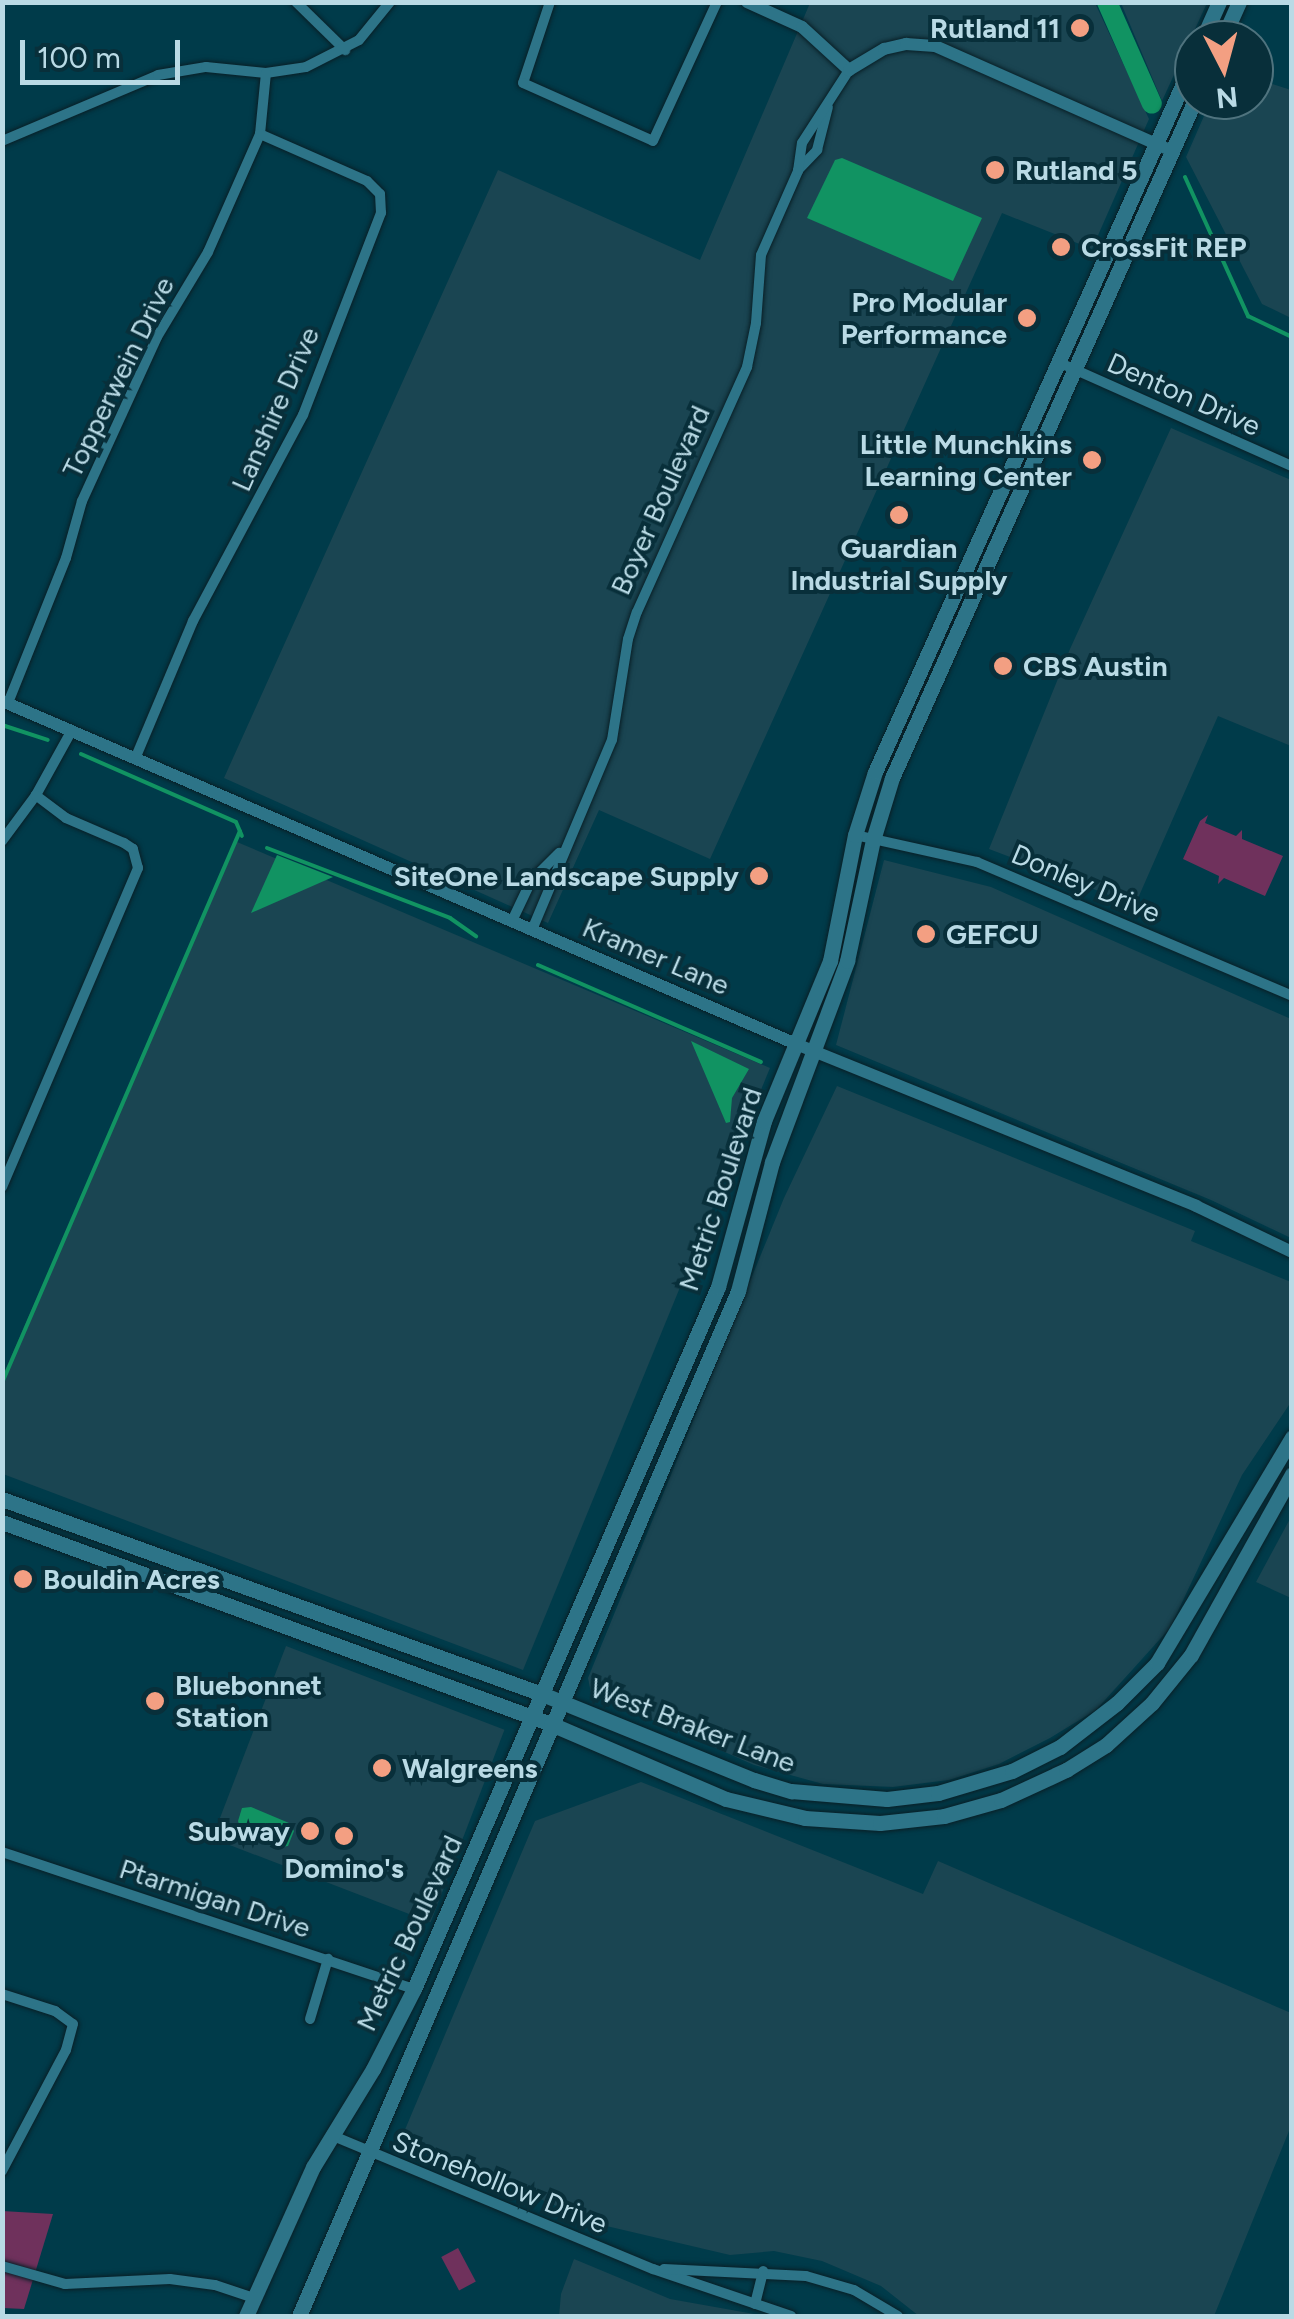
<!DOCTYPE html>
<html>
<head>
<meta charset="utf-8">
<style>
	body { margin:0 }
	#map { position:relative; width:1294px; height:2319px; overflow:hidden; background:#003b4a; font-family:Figtree,sans-serif }
	div>[style] { position:absolute }
	[style*='--x'] { left:calc(var(--x)*1px); top:calc(var(--y)*1px); width:calc(var(--w)*1px); rotate:calc(var(--a)*1deg) }
	.built>* { inset:0; background:#1a4552; transform-origin:0 0 }
	.green>* { inset:0; background:#6f315c; transform-origin:0 0 }
	.water>* { inset:0; background:#119362 }
	.stream>* { height:4px; margin:-2px; padding:0 2px; transform-origin:2px; border-radius:2px; background:#119362 }
	.river>* { height:20px; margin:-10px; padding:0 10px; transform-origin:10px; border-radius:10px; background:#119362 }
	.roads { filter:drop-shadow(0 0 2px #091f26) drop-shadow(0 0 2px #091f26) }
	.minor>* { height:10px; margin:-5px; padding:0 5px; transform-origin:5px; border-radius:5px; background:#2d7488 }
	.tertiary>* { height:12px; margin:-6px; padding:0 6px; transform-origin:6px; border-radius:6px; background:#2d7488 }
	.secondary>* { height:15px; margin:-7.5px; padding:0 7.5px; transform-origin:7.5px; border-radius:7.5px; background:#2d7488 }
	.dots>* { width:28px; height:28px; translate:-50% -50%; box-sizing:border-box; border:5px solid #082f3a; border-radius:50% }
	span { translate:-50% -50%; white-space:nowrap; text-align:center; line-height:1.15; -webkit-text-stroke:8px #082f3a; paint-order:stroke }
	.poi-label { font-size:28px; color:#b9dae5; font-weight:700 }
	.right { translate:-100% -50%; text-align:right }
	.left { translate:0 -50%; text-align:left }
	.street-label { font-size:28px; color:#b9dae5 }
	.frame { position:absolute; inset:0; border:5px solid #b9dae5; pointer-events:none }
	.north { position:absolute; left:1174px; top:20px; width:100px; height:100px; box-sizing:border-box; background:#082f3a; border:2px solid #4f737e; border-radius:50%; rotate:174deg; font-size:28px; font-weight:700; line-height:40px; text-align:center; color:#b9dae5 }
	.north::after { content:''; display:block; margin:auto; width:35px; height:45px; background:#f39f82; clip-path:polygon(50% 0,100% 100%,50% 72%,0 100%) }
	.scale { position:absolute; left:20px; top:40px; width:160px; height:45px; box-sizing:border-box; border:5px solid #b9dae5; border-top:0; padding-left:12px; font-size:30px; line-height:35px; white-space:nowrap; color:#b9dae5; -webkit-text-stroke:8px #082f3a; paint-order:stroke }
</style>
</head>
<body>
<div id="map">
	<div class="built">
		<i style="clip-path:polygon(810px 3px,1095px 3px,1149px 119px,1092px 249px,1002px 213px,710px 859px,599px 810px,548px 923px,224px 778px,498px 170px,700px 260px)"></i>
		<i style="clip-path:polygon(1121px 3px,1207px 3px,1162px 101px)"></i>
		<i style="clip-path:polygon(1254px 78px,1291px 90px,1291px 318px,1262px 304px,1186px 157px,1211px 100px,1254px 100px)"></i>
		<i style="clip-path:polygon(1171px 428px,1291px 480px,1291px 746px,1218px 716px,1135px 905px,989px 849px,1070px 649px)"></i>
		<i style="clip-path:polygon(237px 842px,770px 1068px,523px 1670px,3px 1474px,3px 1375px)"></i>
		<i style="clip-path:polygon(884px 860px,991px 887px,1291px 1019px,1291px 1238px,1211px 1200px,836px 1045px)"></i>
		<i style="clip-path:polygon(837px 1086px,1195px 1231px,1191px 1241px,1291px 1282px,1291px 1402px,1242px 1475px,1170px 1628px,1096px 1710px,1050px 1738px,999px 1764px,949px 1780px,893px 1787px,823px 1784px,754px 1765px,591px 1693px,588px 1678px,784px 1198px)"></i>
		<i style="clip-path:polygon(1291px 1517px,1291px 1598px,1256px 1582px)"></i>
		<i style="left:286px;top:1646px;width:234px;height:206px;rotate:21deg"></i>
		<i style="clip-path:polygon(641px 1782px,923px 1894px,938px 1861px,1291px 2013px,1291px 2126px,1214px 2316px,919px 2316px,881px 2286px,822px 2261px,774px 2251px,730px 2255px,598px 2224px,480px 2173px,404px 2132px,535px 1821px)"></i>
		<i style="clip-path:polygon(574px 2259px,670px 2299px,765px 2316px,559px 2316px,561px 2294px)"></i>
	</div>
	<div class="green">
		<i style="clip-path:polygon(1208px 815px,1205px 823px,1236px 836px,1242px 830px,1242px 839px,1283px 856px,1265px 896px,1224px 878px,1218px 884px,1219px 876px,1183px 859px,1200px 821px)"></i>
		<i style="clip-path:polygon(2px 2211px,53px 2214px,24px 2309px,3px 2308px)"></i>
		<i style="left:458px;top:2248px;width:38px;height:19px;rotate:62deg"></i>
	</div>
	<div class="water">
		<i style="clip-path:polygon(842px 158px,982px 218px,953px 281px,807px 218px,835px 160px)"></i>
		<i style="clip-path:polygon(277px 855px,333px 877px,251px 913px)"></i>
		<i style="clip-path:polygon(691px 1041px,749px 1069px,732px 1098px,730px 1122px,726px 1123px)"></i>
		<i style="clip-path:polygon(251px 1807px,289px 1823px,294px 1831px,288px 1846px,277px 1848px,242px 1834px,238px 1821px,242px 1808px)"></i>
	</div>
	<div class="stream">
		<i style="--x:1185;--y:177;--w:153;--a:65.6"></i>
		<i style="--x:1248;--y:316;--w:49;--a:25.5"></i>
		<i style="--x:2;--y:725;--w:48;--a:18.1"></i>
		<i style="--x:81;--y:754;--w:169;--a:23.7"></i>
		<i style="--x:236;--y:822;--w:15;--a:67"></i>
		<i style="--x:267;--y:848;--w:196;--a:20.9"></i>
		<i style="--x:450;--y:918;--w:32;--a:35"></i>
		<i style="--x:538;--y:965;--w:243;--a:23.5"></i>
		<i style="--x:2;--y:1383;--w:601;--a:-66.68"></i>
	</div>
	<div class="river">
		<i style="--x:1107;--y:2;--w:111;--a:66.2"></i>
	</div>
	<div class="roads">
		<div class="minor">
			<i style="--x:296;--y:2;--w:69;--a:44.4"></i>
			<i style="--x:550;--y:2;--w:85;--a:108.4"></i>
			<i style="--x:523;--y:83;--w:142;--a:24"></i>
			<i style="--x:653;--y:141;--w:153;--a:-65.3"></i>
			<i style="--x:2;--y:141;--w:169;--a:-22.9"></i>
			<i style="--x:158;--y:75;--w:49;--a:-9.5"></i>
			<i style="--x:206;--y:67;--w:60;--a:5.7"></i>
			<i style="--x:266;--y:73;--w:40;--a:-8.5"></i>
			<i style="--x:306;--y:67;--w:59;--a:-27"></i>
			<i style="--x:359;--y:40;--w:49;--a:-50.8"></i>
			<i style="--x:798;--y:170;--w:28;--a:-46"></i>
			<i style="--x:817;--y:150;--w:44;--a:-75.7"></i>
			<i style="--x:1058;--y:362;--w:256;--a:24"></i>
			<i style="--x:8;--y:703;--w:156;--a:-68.2"></i>
			<i style="--x:66;--y:558;--w:59;--a:-74.3"></i>
			<i style="--x:82;--y:501;--w:180;--a:-65.4"></i>
			<i style="--x:157;--y:337;--w:99;--a:-59"></i>
			<i style="--x:208;--y:252;--w:129;--a:-66.2"></i>
			<i style="--x:260;--y:134;--w:61;--a:-84.4"></i>
			<i style="--x:135;--y:759;--w:150;--a:-67.2"></i>
			<i style="--x:193;--y:621;--w:234;--a:-61.9"></i>
			<i style="--x:303;--y:415;--w:217;--a:-68.9"></i>
			<i style="--x:381;--y:213;--w:19;--a:-93"></i>
			<i style="--x:380;--y:194;--w:18;--a:-135"></i>
			<i style="--x:367;--y:181;--w:117;--a:-156.3"></i>
			<i style="--x:855;--y:835;--w:125;--a:12.5"></i>
			<i style="--x:977;--y:862;--w:342;--a:23"></i>
			<i style="--x:2;--y:841;--w:57;--a:-53.5"></i>
			<i style="--x:36;--y:795;--w:74;--a:-61"></i>
			<i style="--x:512;--y:921;--w:44;--a:-64.6"></i>
			<i style="--x:531;--y:881;--w:40;--a:-45"></i>
			<i style="--x:532;--y:930;--w:206;--a:-67.2"></i>
			<i style="--x:612;--y:740;--w:102;--a:-81"></i>
			<i style="--x:628;--y:639;--w:28;--a:-72"></i>
			<i style="--x:637;--y:612;--w:269;--a:-65.8"></i>
			<i style="--x:747;--y:367;--w:45;--a:-78.4"></i>
			<i style="--x:756;--y:323;--w:68;--a:-85.8"></i>
			<i style="--x:761;--y:255;--w:92;--a:-66.2"></i>
			<i style="--x:798;--y:171;--w:28;--a:-82"></i>
			<i style="--x:802;--y:143;--w:87;--a:-57.2"></i>
			<i style="--x:2;--y:1187;--w:347;--a:-66.9"></i>
			<i style="--x:138;--y:868;--w:20;--a:-105"></i>
			<i style="--x:133;--y:849;--w:11;--a:-146"></i>
			<i style="--x:124;--y:843;--w:63;--a:-156.7"></i>
			<i style="--x:66;--y:818;--w:38;--a:-143"></i>
			<i style="--x:2;--y:1852;--w:434;--a:18.4"></i>
			<i style="--x:2;--y:1994;--w:56;--a:17.8"></i>
			<i style="--x:55;--y:2011;--w:22;--a:36"></i>
			<i style="--x:73;--y:2024;--w:27;--a:105"></i>
			<i style="--x:66;--y:2050;--w:137;--a:117.9"></i>
			<i style="--x:310;--y:2019;--w:63;--a:-73.3"></i>
			<i style="--x:331;--y:2135;--w:349;--a:22.6"></i>
			<i style="--x:653;--y:2269;--w:146;--a:18.8"></i>
			<i style="--x:2;--y:2266;--w:66;--a:15.9"></i>
			<i style="--x:65;--y:2284;--w:105;--a:-2.7"></i>
			<i style="--x:170;--y:2279;--w:45;--a:7.6"></i>
			<i style="--x:215;--y:2285;--w:41;--a:18.4"></i>
			<i style="--x:664;--y:2269;--w:142;--a:2.8"></i>
			<i style="--x:806;--y:2276;--w:50;--a:16.3"></i>
			<i style="--x:854;--y:2290;--w:51;--a:30.6"></i>
			<i style="--x:755;--y:2304;--w:34;--a:-76"></i>
		</div>
		<div class="tertiary">
			<i style="--x:747;--y:2;--w:60;--a:24.4"></i>
			<i style="--x:802;--y:27;--w:64;--a:42.5"></i>
			<i style="--x:849;--y:70;--w:41;--a:-31"></i>
			<i style="--x:884;--y:49;--w:23;--a:-13"></i>
			<i style="--x:906;--y:44;--w:29;--a:4"></i>
			<i style="--x:935;--y:46;--w:252;--a:23.9"></i>
			<i style="--x:2;--y:701;--w:865;--a:23.36"></i>
			<i style="--x:796;--y:1044;--w:432;--a:22"></i>
			<i style="--x:1196;--y:1206;--w:106;--a:25.6"></i>
		</div>
		<div class="secondary">
			<i style="--x:1202;--y:40;--w:42;--a:-65.9"></i>
			<i style="--x:1222;--y:40;--w:42;--a:-65.9"></i>
			<i style="--x:2;--y:1499;--w:574;--a:19.86"></i>
			<i style="--x:542;--y:1694;--w:229;--a:22.1"></i>
			<i style="--x:754;--y:1780;--w:39;--a:17"></i>
			<i style="--x:791;--y:1791;--w:96;--a:4.8"></i>
			<i style="--x:887;--y:1799;--w:51;--a:-6.7"></i>
			<i style="--x:938;--y:1793;--w:77;--a:-16.6"></i>
			<i style="--x:1012;--y:1771;--w:54;--a:-26.6"></i>
			<i style="--x:1060;--y:1747;--w:72;--a:-37.7"></i>
			<i style="--x:1117;--y:1703;--w:57;--a:-45"></i>
			<i style="--x:1157;--y:1663;--w:263;--a:-59.1"></i>
			<i style="--x:2;--y:1522;--w:585;--a:20.2"></i>
			<i style="--x:551;--y:1724;--w:190;--a:23.2"></i>
			<i style="--x:726;--y:1799;--w:81;--a:13.5"></i>
			<i style="--x:805;--y:1818;--w:75;--a:3.8"></i>
			<i style="--x:880;--y:1823;--w:64;--a:-6.2"></i>
			<i style="--x:944;--y:1816;--w:59;--a:-15.7"></i>
			<i style="--x:1001;--y:1800;--w:72;--a:-24.8"></i>
			<i style="--x:1066;--y:1770;--w:47;--a:-32"></i>
			<i style="--x:1106;--y:1745;--w:62;--a:-42.4"></i>
			<i style="--x:1152;--y:1703;--w:62;--a:-50.9"></i>
			<i style="--x:1191;--y:1655;--w:207;--a:-60.8"></i>
			<i style="--x:246;--y:2316;--w:163;--a:-65.8"></i>
			<i style="--x:313;--y:2167;--w:115;--a:-58.5"></i>
			<i style="--x:373;--y:2069;--w:90;--a:-62.9"></i>
			<i style="--x:414;--y:1989;--w:765;--a:-66.59"></i>
			<i style="--x:718;--y:1287;--w:172;--a:-74.5"></i>
			<i style="--x:764;--y:1121;--w:173;--a:-67.6"></i>
			<i style="--x:830;--y:961;--w:128;--a:-78.8"></i>
			<i style="--x:855;--y:835;--w:66;--a:-72.4"></i>
			<i style="--x:875;--y:772;--w:781;--a:-65.9"></i>
			<i style="--x:299;--y:2316;--w:1115;--a:-66.81"></i>
			<i style="--x:738;--y:1291;--w:133;--a:-75.2"></i>
			<i style="--x:772;--y:1162;--w:215;--a:-69.5"></i>
			<i style="--x:847;--y:961;--w:124;--a:-77.9"></i>
			<i style="--x:873;--y:840;--w:65;--a:-73"></i>
			<i style="--x:892;--y:778;--w:743;--a:-65.92"></i>
		</div>
	</div>
	<div class="dots">
		<i style="left:1080px;top:28px;background:#f39f82"></i>
		<i style="left:995px;top:170px;background:#f39f82"></i>
		<i style="left:1061px;top:247px;background:#f39f82"></i>
		<i style="left:1027px;top:318px;background:#f39f82"></i>
		<i style="left:1092px;top:460px;background:#f39f82"></i>
		<i style="left:899px;top:515px;background:#f39f82"></i>
		<i style="left:1003px;top:666px;background:#f39f82"></i>
		<i style="left:759px;top:876px;background:#f39f82"></i>
		<i style="left:926px;top:934px;background:#f39f82"></i>
		<i style="left:23px;top:1579px;background:#f39f82"></i>
		<i style="left:155px;top:1701px;background:#f39f82"></i>
		<i style="left:382px;top:1768px;background:#f39f82"></i>
		<i style="left:310px;top:1831px;background:#f39f82"></i>
		<i style="left:344px;top:1836px;background:#f39f82"></i>
	</div>
	<div class="poi-label">
		<span class="right" style="left:1060px;top:28px">Rutland 11</span>
		<span class="left" style="left:1015px;top:170px">Rutland 5</span>
		<span class="left" style="left:1081px;top:247px">CrossFit REP</span>
		<span class="right" style="left:1007px;top:318px">Pro Modular<br>Performance</span>
		<span class="right" style="left:1072px;top:460px">Little Munchkins<br>Learning Center</span>
		<span style="left:899px;top:564px">Guardian<br>Industrial Supply</span>
		<span class="left" style="left:1023px;top:666px">CBS Austin</span>
		<span class="right" style="left:739px;top:876px">SiteOne Landscape Supply</span>
		<span class="left" style="left:946px;top:934px">GEFCU</span>
		<span class="left" style="left:43px;top:1579px">Bouldin Acres</span>
		<span class="left" style="left:175px;top:1701px">Bluebonnet<br>Station</span>
		<span class="left" style="left:402px;top:1768px">Walgreens</span>
		<span class="right" style="left:290px;top:1831px">Subway</span>
		<span style="left:344px;top:1868px">Domino's</span>
	</div>
	<div class="street-label">
		<span style="left:118px;top:377px;rotate:-64deg">Topperwein Drive</span>
		<span style="left:1184px;top:394px;rotate:24deg">Denton Drive</span>
		<span style="left:275px;top:409px;rotate:-66deg">Lanshire Drive</span>
		<span style="left:660px;top:500px;rotate:-66deg">Boyer Boulevard</span>
		<span style="left:1086px;top:883px;rotate:23deg">Donley Drive</span>
		<span style="left:656px;top:956px;rotate:23deg">Kramer Lane</span>
		<span style="left:720px;top:1189px;rotate:-72deg">Metric Boulevard</span>
		<span style="left:693px;top:1725px;rotate:21deg">West Braker Lane</span>
		<span style="left:215px;top:1898px;rotate:18deg">Ptarmigan Drive</span>
		<span style="left:409px;top:1933px;rotate:-65deg">Metric Boulevard</span>
		<span style="left:500px;top:2182px;rotate:22deg">Stonehollow Drive</span>
	</div>
	<div class="frame"></div>
	<div class="north">N</div>
	<div class="scale">100 m</div>
</div>
</body>
</html>
